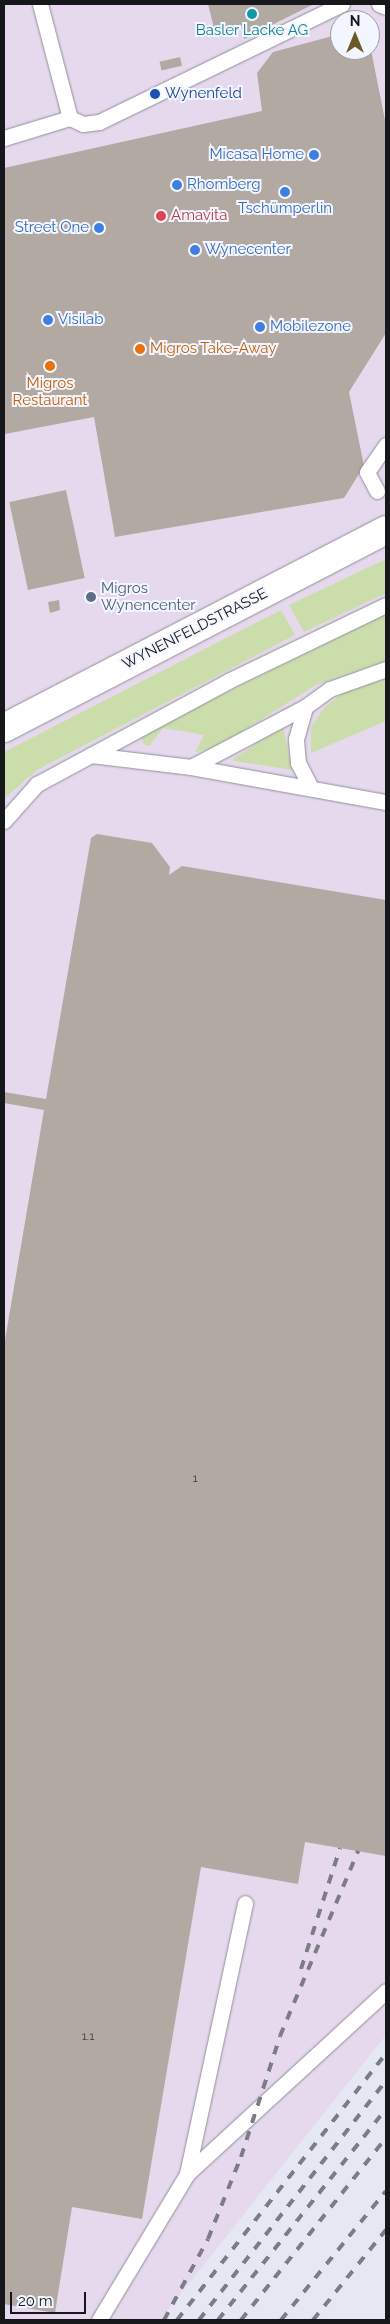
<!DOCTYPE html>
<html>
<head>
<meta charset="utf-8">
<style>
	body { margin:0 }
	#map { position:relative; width:390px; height:2324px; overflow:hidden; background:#e5e8f3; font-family:Raleway,sans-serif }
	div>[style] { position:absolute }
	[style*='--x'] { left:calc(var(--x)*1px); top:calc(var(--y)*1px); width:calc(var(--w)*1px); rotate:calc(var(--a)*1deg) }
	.industrial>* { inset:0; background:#e7d9ed }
	.green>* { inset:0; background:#ccddac }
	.building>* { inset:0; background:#b3a9a3; transform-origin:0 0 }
	.roads { filter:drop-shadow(0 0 1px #8d919a) drop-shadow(0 0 1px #8d919a) }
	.service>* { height:15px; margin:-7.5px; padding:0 7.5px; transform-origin:7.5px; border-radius:7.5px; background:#fff }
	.minor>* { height:28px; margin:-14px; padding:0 14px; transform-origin:14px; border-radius:14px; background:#fff }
	.rail>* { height:4px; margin-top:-2px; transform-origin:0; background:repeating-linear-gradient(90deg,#7b7d84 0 9px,transparent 0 18px) }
	.dots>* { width:14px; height:14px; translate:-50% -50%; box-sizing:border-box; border:2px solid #f3f6fe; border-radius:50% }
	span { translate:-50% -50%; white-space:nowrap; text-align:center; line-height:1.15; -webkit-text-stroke:4px #f3f6fe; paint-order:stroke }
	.number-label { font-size:12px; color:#3d3c3c }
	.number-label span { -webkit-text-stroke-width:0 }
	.culture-label { font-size:15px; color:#0d838f }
	.transit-label { font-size:15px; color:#164399 }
	.left { translate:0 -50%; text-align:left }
	.shop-label { font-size:15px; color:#366cbe }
	.right { translate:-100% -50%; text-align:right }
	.health-label { font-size:15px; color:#be3a42 }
	.food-label { font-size:15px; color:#c56008 }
	.service-label { font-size:15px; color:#4e5e75 }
	.street-label { font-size:15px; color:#16171a }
	.frame { position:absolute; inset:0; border:5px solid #16171a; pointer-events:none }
	.north { position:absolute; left:330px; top:10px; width:50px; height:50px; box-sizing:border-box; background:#f3f6fe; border:1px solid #9b9da3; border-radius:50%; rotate:0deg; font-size:14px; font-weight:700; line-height:20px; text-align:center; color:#16171a }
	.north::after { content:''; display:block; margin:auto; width:18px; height:22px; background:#6b5a28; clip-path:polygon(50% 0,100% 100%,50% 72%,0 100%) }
	.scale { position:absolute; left:10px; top:2292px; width:76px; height:22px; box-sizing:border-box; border:2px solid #16171a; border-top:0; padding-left:6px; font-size:15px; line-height:18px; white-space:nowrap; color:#16171a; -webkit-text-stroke:4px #f3f6fe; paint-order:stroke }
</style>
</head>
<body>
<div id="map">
	<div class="industrial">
		<i style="clip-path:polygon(evenodd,4px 4px,386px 4px,386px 2035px,160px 2320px,4px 2320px,4px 4px,340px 20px,370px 20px,370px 50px,340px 50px,340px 20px)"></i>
	</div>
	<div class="green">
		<i style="clip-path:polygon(386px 559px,386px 593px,304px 632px,289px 605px)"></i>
		<i style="clip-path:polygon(281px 610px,295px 635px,37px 770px,4px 799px,4px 752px)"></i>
		<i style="clip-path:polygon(386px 614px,386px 661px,316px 685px,216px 748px,195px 752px,204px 735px,163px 728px,149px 746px,143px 744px,142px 736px,171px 720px)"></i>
		<i style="clip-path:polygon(386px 679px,386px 721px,311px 753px,311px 727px,324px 708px,342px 693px)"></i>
		<i style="clip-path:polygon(283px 726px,292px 770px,234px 761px,233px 759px)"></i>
	</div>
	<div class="building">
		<i style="clip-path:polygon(208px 4px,314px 4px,244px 39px,241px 25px,215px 32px)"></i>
		<i style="clip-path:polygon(340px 34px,340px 50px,371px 50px,386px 125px,386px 333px,349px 392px,364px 466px,344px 498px,115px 537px,94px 417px,5px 434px,4px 168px,262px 111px,257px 73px,273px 52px)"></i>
		<i style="left:180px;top:57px;width:9px;height:21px;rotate:77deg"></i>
		<i style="left:66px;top:490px;width:90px;height:58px;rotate:78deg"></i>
		<i style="clip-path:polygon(59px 600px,60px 610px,50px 613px,48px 602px)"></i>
		<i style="clip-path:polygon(97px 834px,152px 843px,170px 867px,169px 875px,182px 866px,386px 900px,386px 1856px,305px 1842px,298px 1884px,201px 1867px,142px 2219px,72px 2207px,55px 2313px,4px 2304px,4px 1346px,44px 1110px,4px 1103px,4px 1092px,46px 1099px,91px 838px)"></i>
	</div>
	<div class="roads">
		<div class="service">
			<i style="--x:40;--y:4;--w:118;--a:75.3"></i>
			<i style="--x:70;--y:118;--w:14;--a:25"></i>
			<i style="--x:83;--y:124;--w:16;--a:-7"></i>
			<i style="--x:99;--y:122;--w:270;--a:-25.9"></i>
			<i style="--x:379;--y:4;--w:8;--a:23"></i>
			<i style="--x:4;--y:138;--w:69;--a:-16.9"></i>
			<i style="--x:377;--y:491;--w:21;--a:-118"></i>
			<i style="--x:367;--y:472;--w:33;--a:-55"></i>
			<i style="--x:91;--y:755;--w:101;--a:6.8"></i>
			<i style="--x:191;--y:767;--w:198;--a:10.2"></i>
			<i style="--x:191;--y:767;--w:129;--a:-27.8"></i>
			<i style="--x:311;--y:788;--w:28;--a:-117"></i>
			<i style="--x:298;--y:763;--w:24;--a:-95"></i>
			<i style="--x:296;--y:739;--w:33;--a:-74"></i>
			<i style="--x:305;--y:707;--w:31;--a:-36"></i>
			<i style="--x:330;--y:689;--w:59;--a:-19.7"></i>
			<i style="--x:4;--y:821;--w:50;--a:-48.3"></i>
			<i style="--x:37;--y:784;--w:217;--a:-28.3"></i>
			<i style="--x:228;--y:681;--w:175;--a:-25.7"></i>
			<i style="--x:187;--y:2174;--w:277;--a:-77.9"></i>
			<i style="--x:99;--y:2320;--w:170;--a:-58.9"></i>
			<i style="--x:187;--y:2174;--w:270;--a:-42.6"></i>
		</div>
		<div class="minor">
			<i style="--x:4;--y:728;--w:430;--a:-27.4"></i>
		</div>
	</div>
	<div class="rail">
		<i style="--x:301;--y:1969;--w:127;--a:-72.1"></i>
		<i style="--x:164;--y:2320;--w:92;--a:-61.5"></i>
		<i style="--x:208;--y:2239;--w:88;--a:-68.1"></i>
		<i style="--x:241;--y:2157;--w:127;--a:-72.1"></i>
		<i style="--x:280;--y:2036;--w:201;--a:-67.1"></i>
		<i style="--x:177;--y:2320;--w:339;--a:-51.9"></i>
		<i style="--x:199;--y:2320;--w:303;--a:-52"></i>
		<i style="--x:218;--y:2320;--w:270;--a:-51.5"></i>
		<i style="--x:241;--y:2320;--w:233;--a:-51.5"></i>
		<i style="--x:281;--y:2320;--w:166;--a:-50.9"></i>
		<i style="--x:313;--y:2320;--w:116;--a:-51"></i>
	</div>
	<div class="dots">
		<i style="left:252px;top:14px;background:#0f9aa8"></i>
		<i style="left:155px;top:94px;background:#1a4fb4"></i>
		<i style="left:314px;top:155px;background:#3f7fe0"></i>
		<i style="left:177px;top:185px;background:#3f7fe0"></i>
		<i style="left:285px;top:192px;background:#3f7fe0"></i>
		<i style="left:161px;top:216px;background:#e0444e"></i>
		<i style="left:99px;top:228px;background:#3f7fe0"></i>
		<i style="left:195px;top:250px;background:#3f7fe0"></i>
		<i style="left:48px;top:320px;background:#3f7fe0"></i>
		<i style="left:260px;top:327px;background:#3f7fe0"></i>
		<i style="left:140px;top:349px;background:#e8710a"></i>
		<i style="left:50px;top:366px;background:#e8710a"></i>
		<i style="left:91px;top:597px;background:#5c6f8a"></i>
	</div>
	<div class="number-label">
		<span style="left:195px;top:1479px">1</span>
		<span style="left:88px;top:2037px">1.1</span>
	</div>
	<div class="culture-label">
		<span style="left:252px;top:31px">Basler Lacke AG</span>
	</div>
	<div class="transit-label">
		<span class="left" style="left:165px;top:94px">Wynenfeld</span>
	</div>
	<div class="shop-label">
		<span class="right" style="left:304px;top:155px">Micasa Home</span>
		<span class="left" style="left:187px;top:185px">Rhomberg</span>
		<span style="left:285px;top:209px">Tschümperlin</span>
		<span class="right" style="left:89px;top:228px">Street One</span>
		<span class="left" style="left:205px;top:250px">Wynecenter</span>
		<span class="left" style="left:58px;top:320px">Visilab</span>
		<span class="left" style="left:270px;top:327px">Mobilezone</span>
	</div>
	<div class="health-label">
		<span class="left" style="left:171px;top:216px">Amavita</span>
	</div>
	<div class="food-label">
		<span class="left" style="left:150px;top:349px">Migros Take-Away</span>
		<span style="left:50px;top:392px">Migros<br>Restaurant</span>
	</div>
	<div class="service-label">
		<span class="left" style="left:101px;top:597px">Migros<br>Wynencenter</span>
	</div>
	<div class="street-label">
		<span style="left:195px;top:629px;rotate:-27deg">WYNENFELDSTRASSE</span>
	</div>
	<div class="frame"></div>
	<div class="north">N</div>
	<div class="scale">20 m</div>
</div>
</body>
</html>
